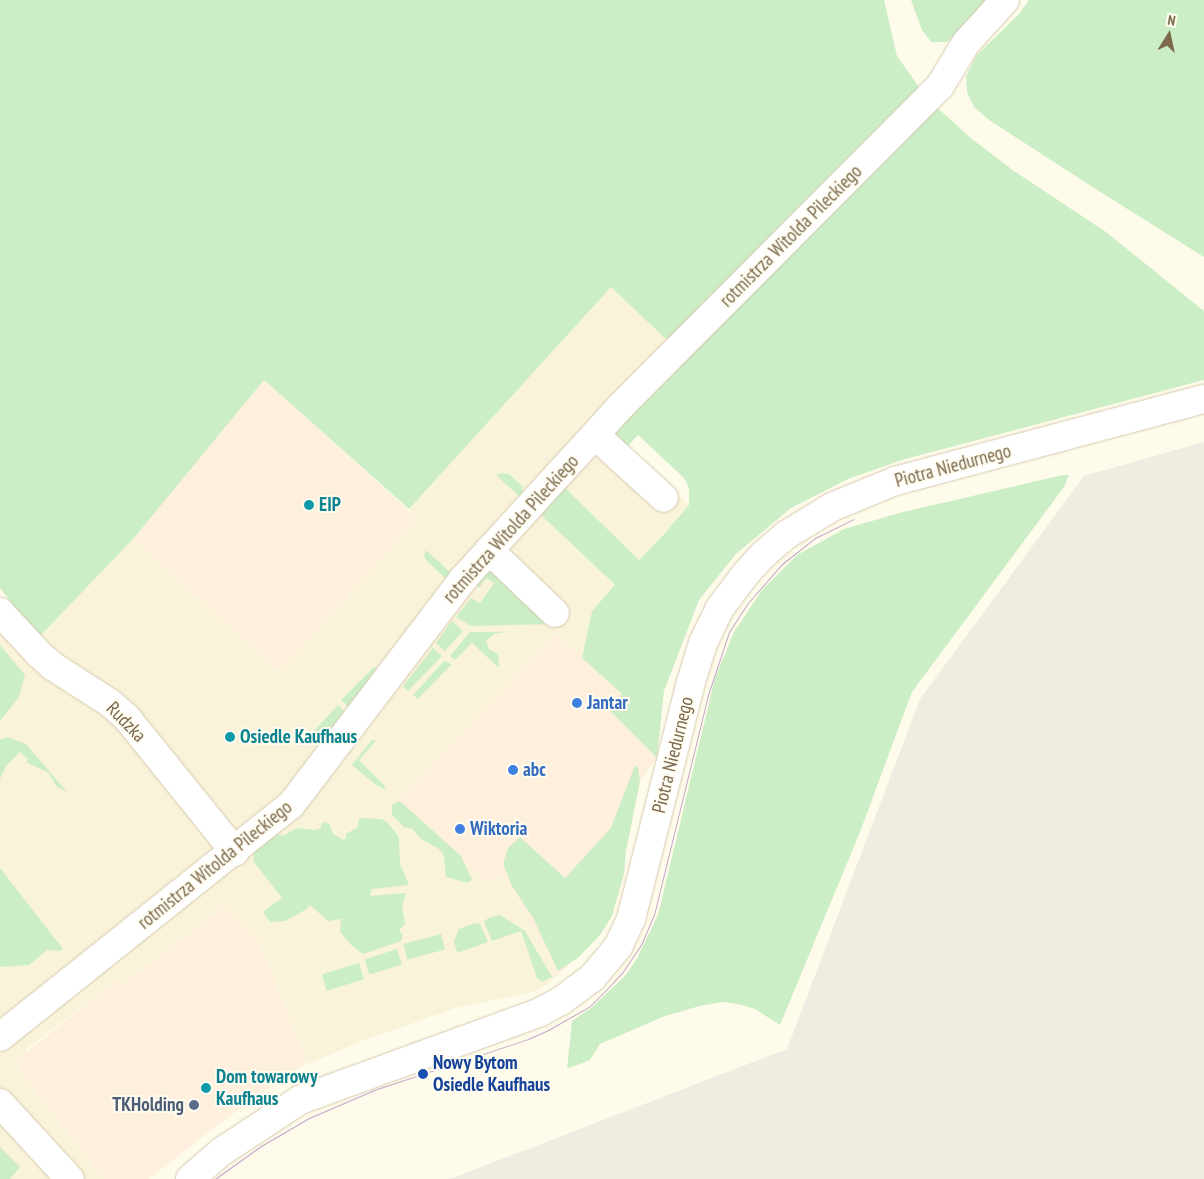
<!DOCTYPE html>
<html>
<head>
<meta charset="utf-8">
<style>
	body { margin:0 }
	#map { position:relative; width:1204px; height:1179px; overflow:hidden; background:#fefbea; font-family:"PT Sans Narrow",sans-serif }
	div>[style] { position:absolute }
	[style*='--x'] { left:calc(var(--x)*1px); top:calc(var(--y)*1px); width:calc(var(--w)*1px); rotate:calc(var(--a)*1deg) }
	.residential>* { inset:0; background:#f9f3da }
	.commercial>* { inset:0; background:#ffefdd; transform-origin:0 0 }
	.industrial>* { inset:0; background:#efece2 }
	.green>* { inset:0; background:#cceec6; transform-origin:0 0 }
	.roads { filter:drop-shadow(0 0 1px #d5c9b0) drop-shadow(0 0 1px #d5c9b0) }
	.minor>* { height:28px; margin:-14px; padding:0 14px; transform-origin:14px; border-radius:14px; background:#fff }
	.tram>* { height:1px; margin:-0.5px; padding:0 0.5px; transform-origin:0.5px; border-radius:0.5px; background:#c2a5cb }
	.dots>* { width:14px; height:14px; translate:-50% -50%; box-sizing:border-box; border:2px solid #fffdf2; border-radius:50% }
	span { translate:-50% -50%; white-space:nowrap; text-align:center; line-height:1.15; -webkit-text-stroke:4px #fffdf2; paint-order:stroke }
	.street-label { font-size:19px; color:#7c684a }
	.culture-label { font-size:19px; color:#0d838f; font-weight:700 }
	.left { translate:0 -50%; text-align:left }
	.shop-label { font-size:19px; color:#366cbe; font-weight:700 }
	.transit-label { font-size:19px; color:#164399; font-weight:700 }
	.service-label { font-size:19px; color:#4e5e75; font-weight:700 }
	.right { translate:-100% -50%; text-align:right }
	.north { position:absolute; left:1144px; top:10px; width:50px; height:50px; -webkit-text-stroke:4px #fffdf2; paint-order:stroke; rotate:10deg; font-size:14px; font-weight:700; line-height:20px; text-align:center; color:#7c684a }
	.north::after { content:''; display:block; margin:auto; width:18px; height:22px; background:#7c684a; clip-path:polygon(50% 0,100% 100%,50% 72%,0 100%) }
</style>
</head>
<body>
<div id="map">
	<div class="residential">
		<i style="clip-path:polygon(611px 287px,670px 343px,596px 421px,689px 505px,639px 560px,564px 488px,540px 514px,615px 586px,592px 611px,582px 658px,556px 634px,544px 647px,427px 824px,487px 881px,504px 874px,558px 975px,545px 986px,533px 992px,456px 1008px,356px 1043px,312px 1063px,307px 1063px,259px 941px,224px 906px,123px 985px,118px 979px,27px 1049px,19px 1071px,104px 1179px,0 1179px,0 626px,38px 638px,133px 539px,160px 561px,418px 517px,409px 509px)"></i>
	</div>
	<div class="commercial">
		<i style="left:264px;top:380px;width:207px;height:206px;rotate:42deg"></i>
		<i style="clip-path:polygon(556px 634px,622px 694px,608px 709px,657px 758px,640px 781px,626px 851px,624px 874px,612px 916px,600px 935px,558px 975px,504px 874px,487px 882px,427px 824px,396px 803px)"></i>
		<i style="clip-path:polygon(225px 906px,259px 941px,307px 1063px,281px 1079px,215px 1127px,149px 1179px,104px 1179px,19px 1071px,17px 1064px,18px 1059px,118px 979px,123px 984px)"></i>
	</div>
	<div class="industrial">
		<i style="clip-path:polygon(1204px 442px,1204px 1179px,450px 1179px,787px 1049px,920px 699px,1084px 476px)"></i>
	</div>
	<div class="green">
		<i style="clip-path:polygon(0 0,884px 0,897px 56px,922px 91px,670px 343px,611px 287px,409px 509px,264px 380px,133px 539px,38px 638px,0 588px)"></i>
		<i style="clip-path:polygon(911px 0,985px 0,962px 29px,947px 42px,931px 42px,922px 30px)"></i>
		<i style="clip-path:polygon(1029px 0,1204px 0,1204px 257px,1094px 188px,989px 120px,974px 107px,967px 92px,966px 76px,977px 55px,1019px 14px)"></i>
		<i style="clip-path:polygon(932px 103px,972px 139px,1014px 171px,1106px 232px,1204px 311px,1204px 380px,902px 460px,848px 479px,791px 508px,736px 554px,699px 600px,664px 691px,657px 758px,608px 709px,622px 694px,582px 658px,592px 611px,615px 585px,540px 514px,564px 487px,639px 560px,664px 534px,689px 505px,689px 488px,684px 478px,638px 435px,627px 447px,616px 435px,617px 430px)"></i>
		<i style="clip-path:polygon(501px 473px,509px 474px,522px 486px,524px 495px,522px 499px,496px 475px)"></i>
		<i style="clip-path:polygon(1063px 475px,1069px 475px,1064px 487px,912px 692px,860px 832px,780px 1025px,755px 1009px,738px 1004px,722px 1002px,700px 1006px,665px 1016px,600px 1044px,590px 1060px,567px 1069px,572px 1021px,591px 1008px,625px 976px,636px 960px,658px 915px,715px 678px,734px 632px,762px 590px,797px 555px,844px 529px,903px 512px)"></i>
		<i style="clip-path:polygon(426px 550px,453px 575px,449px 578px,445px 578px,426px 560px,424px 556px)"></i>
		<i style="clip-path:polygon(492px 570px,554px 624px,471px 626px,456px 617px,471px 598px,480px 603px,494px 583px,486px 578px,479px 588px,476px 585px,486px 571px)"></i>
		<i style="clip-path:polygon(452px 621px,463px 631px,445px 651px,436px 643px)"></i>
		<i style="clip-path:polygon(470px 632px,506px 632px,494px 634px,486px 641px,490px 650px,498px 654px,499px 668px,472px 643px,455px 660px,450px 656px)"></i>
		<i style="clip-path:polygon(0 645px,25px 675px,19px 697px,0 721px)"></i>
		<i style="clip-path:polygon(433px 648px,442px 656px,408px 691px,403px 686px)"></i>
		<i style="clip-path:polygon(444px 661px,452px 664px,418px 699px,413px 695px)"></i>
		<i style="clip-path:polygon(374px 667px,379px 670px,351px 710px,341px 700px)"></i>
		<i style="clip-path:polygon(338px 705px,348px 714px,324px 743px,321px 743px,314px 738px,314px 731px)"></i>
		<i style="clip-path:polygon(7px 737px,26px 744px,67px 792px,56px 786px,49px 773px,26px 762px,28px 759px,20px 752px,6px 766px,0 779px,0 740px)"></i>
		<i style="clip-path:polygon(372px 740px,376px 741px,359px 760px,386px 787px,384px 789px,376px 785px,352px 765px)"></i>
		<i style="clip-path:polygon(635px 765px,638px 768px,640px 781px,626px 851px,624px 874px,612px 916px,600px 935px,579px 957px,558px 971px,533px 918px,512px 886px,503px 864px,508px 848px,520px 837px,565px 878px,611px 828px)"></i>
		<i style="clip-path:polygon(400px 801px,461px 856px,472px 880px,468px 883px,446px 877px,444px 856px,439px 849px,421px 839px,411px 828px,405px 828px,392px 815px,392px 805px)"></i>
		<i style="clip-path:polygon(362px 818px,382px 819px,388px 823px,399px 837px,400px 864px,409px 885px,372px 889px,370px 896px,406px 893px,402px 906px,405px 924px,399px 930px,403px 935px,401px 941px,363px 954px,351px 945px,340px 932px,341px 919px,328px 921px,310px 905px,305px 910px,285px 921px,270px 922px,263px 912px,282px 898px,254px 862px,253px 855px,256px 848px,272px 834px,284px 835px,297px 828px,315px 830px,321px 828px,321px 824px,325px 822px,330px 825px,333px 834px,344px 840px,346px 838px,346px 834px,358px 827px,359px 819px)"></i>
		<i style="clip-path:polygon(0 868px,63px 949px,60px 951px,47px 950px,29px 965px,0 967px)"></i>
		<i style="clip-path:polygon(500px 915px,525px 931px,552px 977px,542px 982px,537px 978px,521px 931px,492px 941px,484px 922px,488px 918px)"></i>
		<i style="clip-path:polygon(475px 923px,480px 924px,488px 942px,457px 953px,454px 941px,459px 929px)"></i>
		<i style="left:441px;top:934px;width:16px;height:39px;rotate:75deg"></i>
		<i style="left:397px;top:949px;width:16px;height:34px;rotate:72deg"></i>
		<i style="left:359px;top:963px;width:17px;height:39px;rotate:73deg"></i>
		<i style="clip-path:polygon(0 1147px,20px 1167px,10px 1179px,0 1179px)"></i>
	</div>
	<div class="roads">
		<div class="minor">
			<i style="--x:595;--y:435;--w:93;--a:42.4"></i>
			<i style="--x:489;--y:550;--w:91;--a:43.7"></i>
			<i style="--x:0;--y:612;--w:59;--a:47.1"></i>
			<i style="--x:40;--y:655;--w:18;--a:41"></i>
			<i style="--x:54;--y:667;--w:67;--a:32.7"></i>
			<i style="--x:110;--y:703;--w:23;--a:41"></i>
			<i style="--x:127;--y:718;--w:172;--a:51.1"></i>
			<i style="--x:0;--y:1037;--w:372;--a:-38.6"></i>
			<i style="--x:291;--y:805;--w:284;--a:-52.7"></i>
			<i style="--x:463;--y:579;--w:234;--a:-47.6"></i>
			<i style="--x:621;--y:406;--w:452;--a:-45.1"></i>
			<i style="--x:940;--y:86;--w:50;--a:-58.8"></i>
			<i style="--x:966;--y:43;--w:58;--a:-47.8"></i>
			<i style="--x:0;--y:1103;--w:103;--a:47.4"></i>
			<i style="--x:190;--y:1179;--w:41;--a:-41.1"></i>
			<i style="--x:221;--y:1152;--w:95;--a:-33.4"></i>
			<i style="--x:300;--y:1100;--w:256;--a:-20.1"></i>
			<i style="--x:540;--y:1012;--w:24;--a:-28"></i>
			<i style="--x:561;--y:1001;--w:39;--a:-37"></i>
			<i style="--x:592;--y:978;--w:40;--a:-50"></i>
			<i style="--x:618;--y:947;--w:31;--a:-65"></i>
			<i style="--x:631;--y:919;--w:244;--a:-75.8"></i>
			<i style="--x:691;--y:682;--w:41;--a:-72.9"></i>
			<i style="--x:703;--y:643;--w:39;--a:-64"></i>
			<i style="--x:720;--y:608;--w:39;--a:-53"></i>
			<i style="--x:743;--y:577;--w:30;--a:-48"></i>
			<i style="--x:763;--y:555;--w:30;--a:-41"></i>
			<i style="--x:786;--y:535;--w:54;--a:-31.3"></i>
			<i style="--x:832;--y:507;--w:68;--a:-22.4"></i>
			<i style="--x:895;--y:481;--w:320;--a:-14.9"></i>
		</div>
	</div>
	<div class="tram">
		<i style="--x:215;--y:1179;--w:57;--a:-35.7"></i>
		<i style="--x:261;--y:1146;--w:56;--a:-30.3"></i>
		<i style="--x:309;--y:1118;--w:71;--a:-23.3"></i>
		<i style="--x:374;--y:1090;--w:162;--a:-18.3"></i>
		<i style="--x:528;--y:1039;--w:24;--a:-24"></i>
		<i style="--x:550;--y:1029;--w:46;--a:-29.9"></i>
		<i style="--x:590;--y:1006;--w:23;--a:-45"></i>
		<i style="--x:606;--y:990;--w:23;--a:-47"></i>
		<i style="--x:622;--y:973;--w:34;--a:-56"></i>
		<i style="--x:641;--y:945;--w:33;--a:-67"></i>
		<i style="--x:654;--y:915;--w:227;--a:-76.2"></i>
		<i style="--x:708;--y:695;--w:66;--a:-71.6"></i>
		<i style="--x:729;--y:632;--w:33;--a:-57"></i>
		<i style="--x:747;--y:604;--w:53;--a:-48.8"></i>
		<i style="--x:782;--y:564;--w:42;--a:-38.2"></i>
		<i style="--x:815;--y:538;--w:43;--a:-26"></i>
	</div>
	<div class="dots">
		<i style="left:309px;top:505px;background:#0f9aa8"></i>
		<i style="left:577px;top:703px;background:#3f7fe0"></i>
		<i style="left:230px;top:737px;background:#0f9aa8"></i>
		<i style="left:513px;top:770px;background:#3f7fe0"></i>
		<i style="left:460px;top:829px;background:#3f7fe0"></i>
		<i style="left:423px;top:1074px;background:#1a4fb4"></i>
		<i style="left:206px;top:1088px;background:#0f9aa8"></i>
		<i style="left:194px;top:1105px;background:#5c6f8a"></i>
	</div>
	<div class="street-label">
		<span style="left:791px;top:236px;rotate:-45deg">rotmistrza Witolda Pileckiego</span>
		<span style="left:953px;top:466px;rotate:-15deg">Piotra Niedurnego</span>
		<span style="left:511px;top:529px;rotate:-48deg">rotmistrza Witolda Pileckiego</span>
		<span style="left:126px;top:722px;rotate:46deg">Rudzka</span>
		<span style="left:673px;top:755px;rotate:-76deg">Piotra Niedurnego</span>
		<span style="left:215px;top:865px;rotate:-39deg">rotmistrza Witolda Pileckiego</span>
	</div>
	<div class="culture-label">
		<span class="left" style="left:319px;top:505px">EIP</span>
		<span class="left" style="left:240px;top:737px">Osiedle Kaufhaus</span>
		<span class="left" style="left:216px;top:1088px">Dom towarowy<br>Kaufhaus</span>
	</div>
	<div class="shop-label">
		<span class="left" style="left:587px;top:703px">Jantar</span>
		<span class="left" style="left:523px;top:770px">abc</span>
		<span class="left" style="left:470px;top:829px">Wiktoria</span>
	</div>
	<div class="transit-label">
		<span class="left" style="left:433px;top:1074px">Nowy Bytom<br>Osiedle Kaufhaus</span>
	</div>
	<div class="service-label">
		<span class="right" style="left:184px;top:1105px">TKHolding</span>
	</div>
	<div class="north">N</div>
</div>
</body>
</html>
